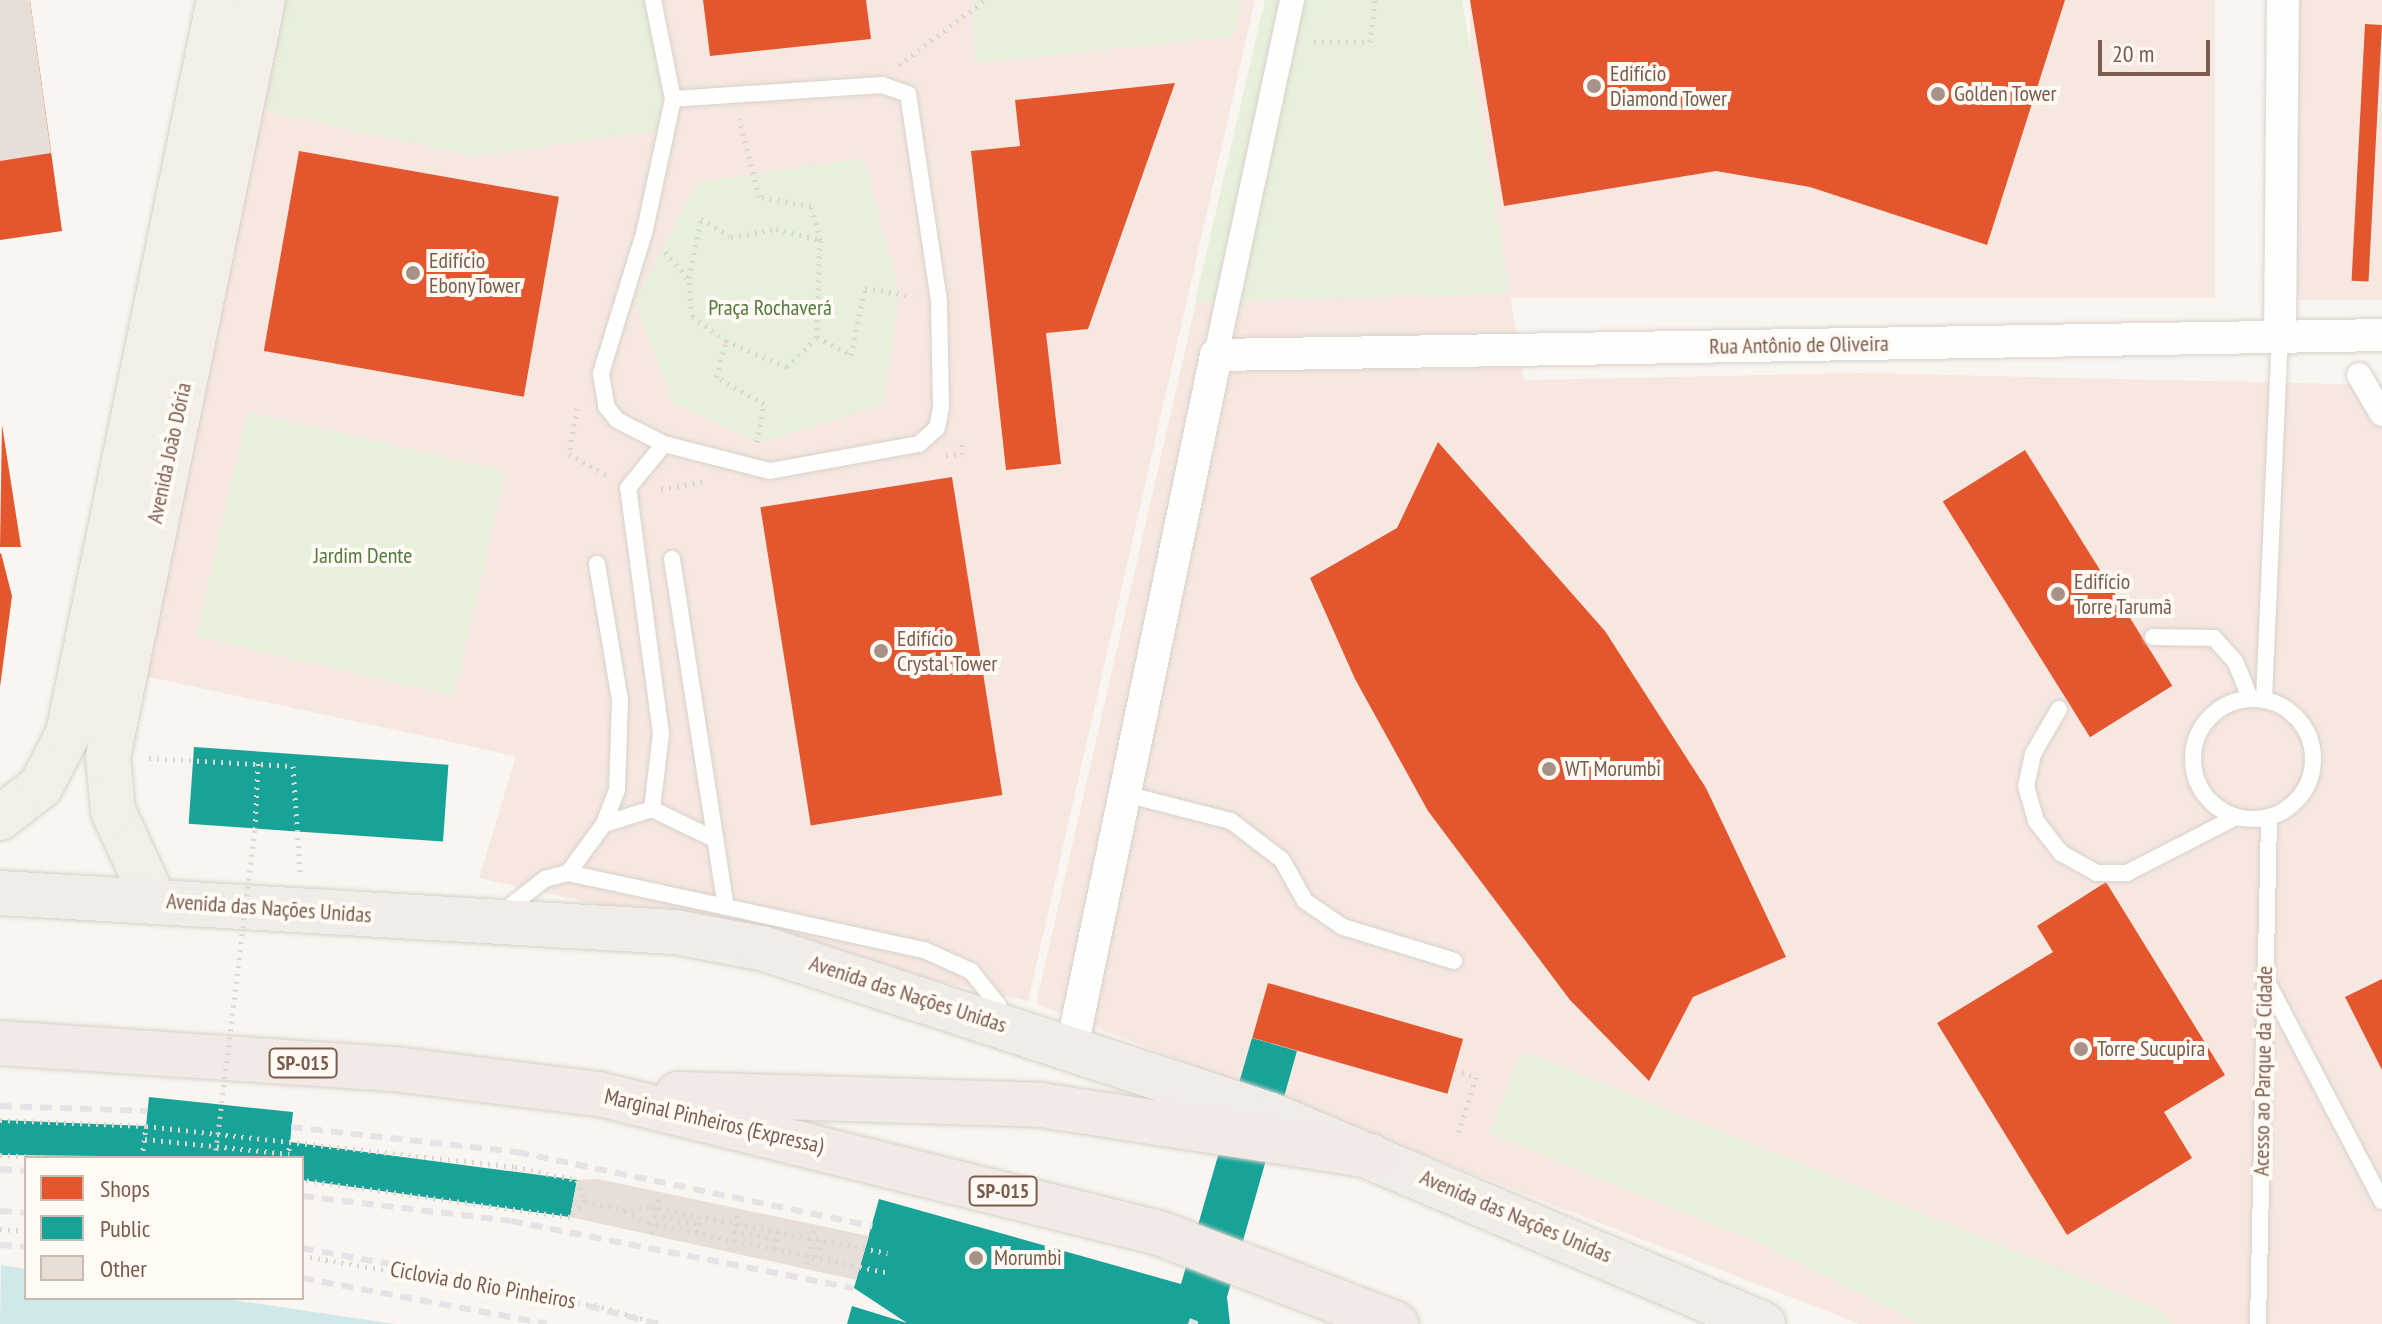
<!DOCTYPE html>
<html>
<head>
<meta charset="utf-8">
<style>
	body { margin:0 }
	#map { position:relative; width:2382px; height:1324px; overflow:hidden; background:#f9f5f0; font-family:"PT Sans Narrow",sans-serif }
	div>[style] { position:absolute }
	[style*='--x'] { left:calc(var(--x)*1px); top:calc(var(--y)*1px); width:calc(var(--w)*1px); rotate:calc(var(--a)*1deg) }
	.commercial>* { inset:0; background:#f6e8e1; transform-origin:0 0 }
	.green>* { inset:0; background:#e7f0db; transform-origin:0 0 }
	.water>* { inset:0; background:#d0e8ea }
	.shops>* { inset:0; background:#e4572e; transform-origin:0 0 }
	.public>* { inset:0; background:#17a398; transform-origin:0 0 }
	.building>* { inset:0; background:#e6ded7 }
	.path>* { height:5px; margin-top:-2.5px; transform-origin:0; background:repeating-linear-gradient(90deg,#dcd5d0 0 2px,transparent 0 8px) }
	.roads { filter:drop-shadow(0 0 2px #d7d1cb) drop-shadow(0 0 2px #d7d1cb) }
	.service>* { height:16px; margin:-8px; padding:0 8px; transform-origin:8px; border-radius:8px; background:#fefefd }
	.service>.ring { margin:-8px; padding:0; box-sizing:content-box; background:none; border:16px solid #fefefd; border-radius:50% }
	.pedestrian>* { height:24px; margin:-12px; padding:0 12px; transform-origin:12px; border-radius:12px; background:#fefefd }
	.minor>* { height:32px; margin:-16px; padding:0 16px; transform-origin:16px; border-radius:16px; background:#fefefd }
	.primary>* { height:44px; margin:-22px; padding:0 22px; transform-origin:22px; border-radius:22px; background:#f3eee8 }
	.trunk>* { height:44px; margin:-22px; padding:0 22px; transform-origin:22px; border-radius:22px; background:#f2ece8 }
	.motorway>* { height:44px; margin:-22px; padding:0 22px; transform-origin:22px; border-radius:22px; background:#f2eae7 }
	.rail>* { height:6px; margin-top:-3px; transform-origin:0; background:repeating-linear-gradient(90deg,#e6e3e7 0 12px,transparent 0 20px) }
	.path-bridge>* { height:5px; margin-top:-2.5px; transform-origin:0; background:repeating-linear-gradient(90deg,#dcd5d0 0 2px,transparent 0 8px) }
	.dots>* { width:22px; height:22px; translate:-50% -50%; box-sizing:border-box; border:4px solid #fffaf3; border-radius:50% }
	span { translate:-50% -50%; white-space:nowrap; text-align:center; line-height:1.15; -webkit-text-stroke:8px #fffaf3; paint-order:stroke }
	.shield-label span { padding:2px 6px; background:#fffaf3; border:2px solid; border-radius:6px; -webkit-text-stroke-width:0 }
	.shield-label { font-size:20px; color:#7a5c4d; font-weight:700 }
	.poi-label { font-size:22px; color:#7a5c4d }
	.left { translate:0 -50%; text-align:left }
	.park-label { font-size:22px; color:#537a41 }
	.street-label { font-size:22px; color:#7a5c4d }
	.legend { position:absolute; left:24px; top:1156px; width:280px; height:144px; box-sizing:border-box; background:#fffaf3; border:2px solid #cabbb1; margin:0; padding:10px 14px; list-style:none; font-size:24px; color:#7a5c4d }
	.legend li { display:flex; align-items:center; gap:16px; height:40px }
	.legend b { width:40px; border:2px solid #cabbb1 }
	.scale { position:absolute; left:2098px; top:40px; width:112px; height:36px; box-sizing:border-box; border:4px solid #7a5c4d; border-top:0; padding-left:10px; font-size:24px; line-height:28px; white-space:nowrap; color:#7a5c4d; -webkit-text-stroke:6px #fffaf3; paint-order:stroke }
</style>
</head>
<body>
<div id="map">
	<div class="commercial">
		<i style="clip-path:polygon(258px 0,1255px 0,1028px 1001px,479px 878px,516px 756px,126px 672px)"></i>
		<i style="clip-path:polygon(1265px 0,1462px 0,1524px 380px,1860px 373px,2382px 385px,2382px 1324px,1860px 1324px,1036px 1004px)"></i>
		<i style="left:1470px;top:0;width:745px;height:298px"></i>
		<i style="left:2270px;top:0;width:112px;height:300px"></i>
	</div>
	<div class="green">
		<i style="clip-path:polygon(285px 0,656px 0,670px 128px,475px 156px,266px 111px)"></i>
		<i style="clip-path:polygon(972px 0,1242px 0,1232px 36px,975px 63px)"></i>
		<i style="clip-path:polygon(1265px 0,1462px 0,1509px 293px,1195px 302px)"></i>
		<i style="clip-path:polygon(864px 158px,899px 295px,883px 404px,760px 443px,672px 402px,636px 302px,696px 183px)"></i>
		<i style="left:248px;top:412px;width:264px;height:230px;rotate:13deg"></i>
		<i style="clip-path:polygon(1522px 1051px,2159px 1310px,2174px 1324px,1922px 1324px,1755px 1241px,1489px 1133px)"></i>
	</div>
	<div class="water">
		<i style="clip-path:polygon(1px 1265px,26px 1269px,26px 1298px,220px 1298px,394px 1324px,0 1324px)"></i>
	</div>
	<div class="shops">
		<i style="clip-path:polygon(0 0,30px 0,62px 231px,0 240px)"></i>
		<i style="clip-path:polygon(703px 0,866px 0,871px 39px,710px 56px)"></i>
		<i style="clip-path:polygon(1470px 0,2065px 0,1987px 245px,1810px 187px,1716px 171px,1504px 206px)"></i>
		<i style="left:2365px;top:24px;width:17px;height:257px;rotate:3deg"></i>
		<i style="clip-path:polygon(1175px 83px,1088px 329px,1046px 333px,1061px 464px,1006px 470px,971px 151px,1020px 146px,1015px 100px)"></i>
		<i style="left:299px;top:151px;width:264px;height:203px;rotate:10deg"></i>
		<i style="clip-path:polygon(2px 425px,21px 547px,0 547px)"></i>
		<i style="clip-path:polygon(1438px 442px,1605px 631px,1706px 788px,1786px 957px,1693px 997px,1649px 1081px,1570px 1000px,1428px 811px,1355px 679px,1310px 578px,1397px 528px)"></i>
		<i style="left:2025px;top:450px;width:278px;height:97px;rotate:58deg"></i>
		<i style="left:952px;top:477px;width:322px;height:194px;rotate:81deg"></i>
		<i style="clip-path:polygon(1px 553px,12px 596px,0 687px,0 554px)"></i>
		<i style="clip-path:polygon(2106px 882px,2225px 1075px,2164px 1112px,2192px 1158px,2067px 1235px,1937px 1023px,2053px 952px,2037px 926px)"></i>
		<i style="clip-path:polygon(2382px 979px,2382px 1070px,2345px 997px)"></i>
		<i style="left:1268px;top:983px;width:203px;height:57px;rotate:16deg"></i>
	</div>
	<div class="public">
		<i style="left:194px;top:747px;width:255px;height:77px;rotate:4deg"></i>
		<i style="clip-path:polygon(1252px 1038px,1297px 1051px,1227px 1297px,1230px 1324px,847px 1324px,852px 1306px,907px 1323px,854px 1288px,879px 1199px,1181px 1284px)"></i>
		<i style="clip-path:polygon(149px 1097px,293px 1112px,290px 1142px,577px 1180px,570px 1217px,302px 1180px,302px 1158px,0 1155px,0 1120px,146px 1126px)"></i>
	</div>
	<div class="building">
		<i style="clip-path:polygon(0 0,30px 0,51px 153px,0 161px)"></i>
		<i style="clip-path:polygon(598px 1179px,869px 1236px,856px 1280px,570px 1217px,577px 1180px)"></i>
	</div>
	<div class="path">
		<i style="--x:1314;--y:42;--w:56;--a:0"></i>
		<i style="--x:1370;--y:42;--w:42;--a:-83.2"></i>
		<i style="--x:899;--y:65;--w:108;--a:-37.1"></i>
		<i style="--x:820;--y:240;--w:97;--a:91.8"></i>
		<i style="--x:817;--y:337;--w:38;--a:28"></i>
		<i style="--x:851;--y:355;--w:68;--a:-78.2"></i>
		<i style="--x:865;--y:288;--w:48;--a:9.7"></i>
		<i style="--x:665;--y:252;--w:35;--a:49"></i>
		<i style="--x:726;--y:341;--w:42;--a:-143.7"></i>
		<i style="--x:692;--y:316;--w:38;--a:-95"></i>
		<i style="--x:689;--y:278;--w:60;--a:-78.5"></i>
		<i style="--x:701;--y:219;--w:35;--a:31"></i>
		<i style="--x:731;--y:237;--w:46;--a:-10.1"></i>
		<i style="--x:776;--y:229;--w:45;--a:14"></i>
		<i style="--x:820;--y:240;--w:35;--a:-105"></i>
		<i style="--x:811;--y:206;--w:53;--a:-170.2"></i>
		<i style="--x:759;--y:197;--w:81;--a:-104.2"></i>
		<i style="--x:577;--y:408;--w:47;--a:99.9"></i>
		<i style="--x:569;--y:454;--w:43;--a:29.6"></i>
		<i style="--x:757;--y:442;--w:39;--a:-80"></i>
		<i style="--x:764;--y:404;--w:55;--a:-150.6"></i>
		<i style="--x:716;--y:377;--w:37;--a:-74"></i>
		<i style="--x:726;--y:341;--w:66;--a:23.1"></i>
		<i style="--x:787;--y:367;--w:42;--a:-45"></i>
		<i style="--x:946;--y:455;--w:16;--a:-4"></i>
		<i style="--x:962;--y:454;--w:15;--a:-90"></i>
		<i style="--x:661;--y:489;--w:42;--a:-9.7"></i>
		<i style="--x:149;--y:758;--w:144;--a:3.2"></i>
		<i style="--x:293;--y:766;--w:106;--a:86.2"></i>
		<i style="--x:255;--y:829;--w:67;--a:-87.4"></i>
		<i style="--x:1454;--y:1070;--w:23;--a:18"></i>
		<i style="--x:1476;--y:1077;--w:60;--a:107.5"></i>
		<i style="--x:0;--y:1120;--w:146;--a:2.4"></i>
		<i style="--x:146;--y:1126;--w:371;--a:6.3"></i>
		<i style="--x:515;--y:1167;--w:63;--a:11.8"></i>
		<i style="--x:577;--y:1180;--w:22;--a:69"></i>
		<i style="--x:585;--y:1201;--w:22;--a:133"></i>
		<i style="--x:570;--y:1217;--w:271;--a:-172.1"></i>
		<i style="--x:145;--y:1139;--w:145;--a:5.9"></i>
		<i style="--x:0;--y:1155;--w:51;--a:3.4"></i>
		<i style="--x:142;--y:1158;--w:32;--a:-83"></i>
		<i style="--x:288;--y:1158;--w:16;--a:-83"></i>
		<i style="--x:585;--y:1201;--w:39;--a:13"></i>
		<i style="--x:655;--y:1215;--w:45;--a:11.6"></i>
		<i style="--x:0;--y:1229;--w:26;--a:4"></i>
		<i style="--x:734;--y:1231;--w:45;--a:11.6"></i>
		<i style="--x:697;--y:1232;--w:16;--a:-76"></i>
		<i style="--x:651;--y:1233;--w:37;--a:-77"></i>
		<i style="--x:730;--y:1249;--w:37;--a:-77"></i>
		<i style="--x:776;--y:1249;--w:18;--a:-81"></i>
		<i style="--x:302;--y:1256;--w:296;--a:9.5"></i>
		<i style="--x:594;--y:1305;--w:71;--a:15.6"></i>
		<i style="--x:806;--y:1264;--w:36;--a:-76"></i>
	</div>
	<div class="roads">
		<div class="service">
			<i style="--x:653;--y:0;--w:101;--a:78.6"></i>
			<i style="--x:673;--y:99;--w:134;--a:102.1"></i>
			<i style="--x:645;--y:230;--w:150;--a:107.1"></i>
			<i style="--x:601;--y:373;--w:33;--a:81"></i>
			<i style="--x:606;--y:406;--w:18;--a:52"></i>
			<i style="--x:617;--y:420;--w:53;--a:27.1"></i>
			<i style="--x:664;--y:444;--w:109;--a:14.3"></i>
			<i style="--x:770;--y:471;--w:151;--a:-10.3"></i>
			<i style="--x:919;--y:444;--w:24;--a:-42"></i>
			<i style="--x:937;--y:428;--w:21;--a:-79"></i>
			<i style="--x:941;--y:407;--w:106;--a:-91.1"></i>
			<i style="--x:939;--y:301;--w:209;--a:-98.5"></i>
			<i style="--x:908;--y:94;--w:28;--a:-161"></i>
			<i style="--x:882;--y:85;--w:209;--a:176.2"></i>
			<i style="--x:672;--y:559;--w:352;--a:81.2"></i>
			<i style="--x:597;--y:564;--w:138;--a:80.4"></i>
			<i style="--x:620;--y:700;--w:90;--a:91.9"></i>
			<i style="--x:617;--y:790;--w:36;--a:111"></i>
			<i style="--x:2153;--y:637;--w:61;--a:0.9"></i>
			<i style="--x:2214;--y:638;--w:31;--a:48"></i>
			<i style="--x:2235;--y:661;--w:40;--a:68"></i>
			<i class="ring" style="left:2193px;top:699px;width:104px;height:104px"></i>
			<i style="--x:2264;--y:699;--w:364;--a:-87.5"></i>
			<i style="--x:2059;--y:709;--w:52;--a:120"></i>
			<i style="--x:2033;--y:754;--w:33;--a:102"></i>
			<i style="--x:2026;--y:786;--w:36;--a:74"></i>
			<i style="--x:2036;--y:821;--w:41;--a:52"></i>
			<i style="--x:2061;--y:853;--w:41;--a:29.1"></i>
			<i style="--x:2097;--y:873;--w:30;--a:0"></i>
			<i style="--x:2127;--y:873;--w:120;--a:-27.2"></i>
			<i style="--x:1125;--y:794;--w:109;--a:14.3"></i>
			<i style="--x:1231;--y:821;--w:64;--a:37.4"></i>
			<i style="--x:1282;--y:860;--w:47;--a:60.7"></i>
			<i style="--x:1305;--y:901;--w:46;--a:34.4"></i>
			<i style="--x:1343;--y:927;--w:116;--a:17"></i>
			<i style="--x:652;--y:809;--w:76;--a:-83.2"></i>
			<i style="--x:661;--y:734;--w:248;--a:-97.6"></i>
			<i style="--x:628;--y:488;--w:57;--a:-50.7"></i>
			<i style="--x:568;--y:873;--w:61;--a:-53.7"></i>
			<i style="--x:604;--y:824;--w:50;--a:-17.4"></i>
			<i style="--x:652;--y:809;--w:67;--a:25.8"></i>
			<i style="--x:500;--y:914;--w:57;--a:-37.9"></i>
			<i style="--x:545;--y:879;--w:24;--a:-15"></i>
			<i style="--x:568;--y:873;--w:162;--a:12.1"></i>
			<i style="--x:726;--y:907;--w:203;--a:12.3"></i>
			<i style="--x:924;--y:950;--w:51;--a:24.1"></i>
			<i style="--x:971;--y:971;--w:43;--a:51.5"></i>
			<i style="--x:998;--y:1005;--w:17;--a:80"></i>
			<i style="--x:2266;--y:980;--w:250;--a:62.3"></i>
			<i style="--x:2258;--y:1324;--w:505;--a:-88.75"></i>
		</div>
		<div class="pedestrian">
			<i style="--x:1216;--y:355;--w:363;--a:-77.9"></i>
			<i style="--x:2359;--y:375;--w:45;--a:59.5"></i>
		</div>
		<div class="minor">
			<i style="--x:2280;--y:335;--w:335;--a:-89.5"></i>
			<i style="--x:1072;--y:1047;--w:707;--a:-78.24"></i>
			<i style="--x:1216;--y:355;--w:1166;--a:-0.98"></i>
		</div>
		<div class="primary">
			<i style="--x:0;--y:818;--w:52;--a:-38"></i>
			<i style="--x:41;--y:786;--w:59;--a:-62.6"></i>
			<i style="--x:68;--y:734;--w:749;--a:-78.38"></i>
			<i style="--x:154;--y:900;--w:98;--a:-114.7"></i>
			<i style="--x:113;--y:811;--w:54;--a:-95.3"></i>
			<i style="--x:108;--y:757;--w:773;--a:-78.43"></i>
		</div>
		<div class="trunk">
			<i style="--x:0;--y:893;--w:676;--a:3.31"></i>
			<i style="--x:675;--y:932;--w:92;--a:10.7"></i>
			<i style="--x:765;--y:949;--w:533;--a:18.16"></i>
			<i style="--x:1271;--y:1115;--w:535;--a:23.02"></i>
		</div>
		<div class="motorway">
			<i style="--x:0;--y:1043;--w:395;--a:3.8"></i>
			<i style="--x:394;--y:1069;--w:207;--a:7"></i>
			<i style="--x:599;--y:1094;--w:577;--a:13.94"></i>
			<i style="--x:1159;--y:1233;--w:254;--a:21"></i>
			<i style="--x:678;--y:1094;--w:363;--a:1.7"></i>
			<i style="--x:1041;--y:1105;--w:334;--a:8.8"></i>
		</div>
	</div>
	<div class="rail">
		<i style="--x:0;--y:1106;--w:147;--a:1.9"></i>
		<i style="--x:291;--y:1127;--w:227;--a:6.3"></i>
		<i style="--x:517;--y:1152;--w:363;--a:11.8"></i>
		<i style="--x:0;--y:1169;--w:26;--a:4"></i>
		<i style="--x:302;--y:1196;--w:210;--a:6.8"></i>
		<i style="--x:511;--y:1221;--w:349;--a:11.1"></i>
		<i style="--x:0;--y:1211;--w:26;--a:4"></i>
		<i style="--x:0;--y:1245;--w:26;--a:4"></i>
		<i style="--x:302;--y:1248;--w:232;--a:10.4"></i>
		<i style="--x:530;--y:1290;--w:131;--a:15.1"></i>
		<i style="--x:302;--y:1278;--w:249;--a:10.6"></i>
		<i style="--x:1189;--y:1321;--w:9;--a:21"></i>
	</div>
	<div class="path-bridge">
		<i style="--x:215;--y:1158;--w:331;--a:-83.1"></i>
		<i style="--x:817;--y:1257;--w:18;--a:-77"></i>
		<i style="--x:885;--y:1272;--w:242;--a:-168.3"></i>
		<i style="--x:648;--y:1223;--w:28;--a:-153"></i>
		<i style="--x:623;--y:1210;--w:28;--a:-6"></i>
		<i style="--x:651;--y:1207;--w:241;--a:11"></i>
	</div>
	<div class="dots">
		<i style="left:1594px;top:86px;background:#a69286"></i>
		<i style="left:1938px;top:94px;background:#a69286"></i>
		<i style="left:413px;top:273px;background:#a69286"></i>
		<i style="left:2058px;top:594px;background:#a69286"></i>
		<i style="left:881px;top:651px;background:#a69286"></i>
		<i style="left:1549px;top:769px;background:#a69286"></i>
		<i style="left:2081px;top:1049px;background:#a69286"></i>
		<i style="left:976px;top:1258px;background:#a69286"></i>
	</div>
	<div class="shield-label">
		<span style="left:303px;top:1063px">SP-015</span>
		<span style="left:1003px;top:1191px">SP-015</span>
	</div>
	<div class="poi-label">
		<span class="left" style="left:1610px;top:86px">Edifício<br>Diamond Tower</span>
		<span class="left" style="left:1954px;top:94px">Golden Tower</span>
		<span class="left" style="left:429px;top:273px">Edifício<br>EbonyTower</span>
		<span class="left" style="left:2074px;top:594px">Edifício<br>Torre Tarumã</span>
		<span class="left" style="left:897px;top:651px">Edifício<br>Crystal Tower</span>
		<span class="left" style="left:1565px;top:769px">WT Morumbi</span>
		<span class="left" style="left:2097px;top:1049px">Torre Sucupira</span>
		<span class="left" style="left:994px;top:1258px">Morumbi</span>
	</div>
	<div class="park-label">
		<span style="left:770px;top:308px">Praça Rochaverá</span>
		<span style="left:363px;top:556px">Jardim Dente</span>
	</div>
	<div class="street-label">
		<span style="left:1799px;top:345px;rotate:-1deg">Rua Antônio de Oliveira</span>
		<span style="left:169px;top:453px;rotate:-78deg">Avenida João Dória</span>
		<span style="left:269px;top:908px;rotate:4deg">Avenida das Nações Unidas</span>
		<span style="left:908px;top:994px;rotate:18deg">Avenida das Nações Unidas</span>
		<span style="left:2263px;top:1071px;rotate:-89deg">Acesso ao Parque da Cidade</span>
		<span style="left:714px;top:1121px;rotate:13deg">Marginal Pinheiros (Expressa)</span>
		<span style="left:1516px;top:1216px;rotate:23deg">Avenida das Nações Unidas</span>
		<span style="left:483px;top:1285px;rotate:10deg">Ciclovia do Rio Pinheiros</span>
	</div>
	<ul class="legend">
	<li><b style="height:22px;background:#e4572e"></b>Shops</li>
	<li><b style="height:22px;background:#17a398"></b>Public</li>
	<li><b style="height:22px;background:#e6ded7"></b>Other</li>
	</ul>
	<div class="scale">20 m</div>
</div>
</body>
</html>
